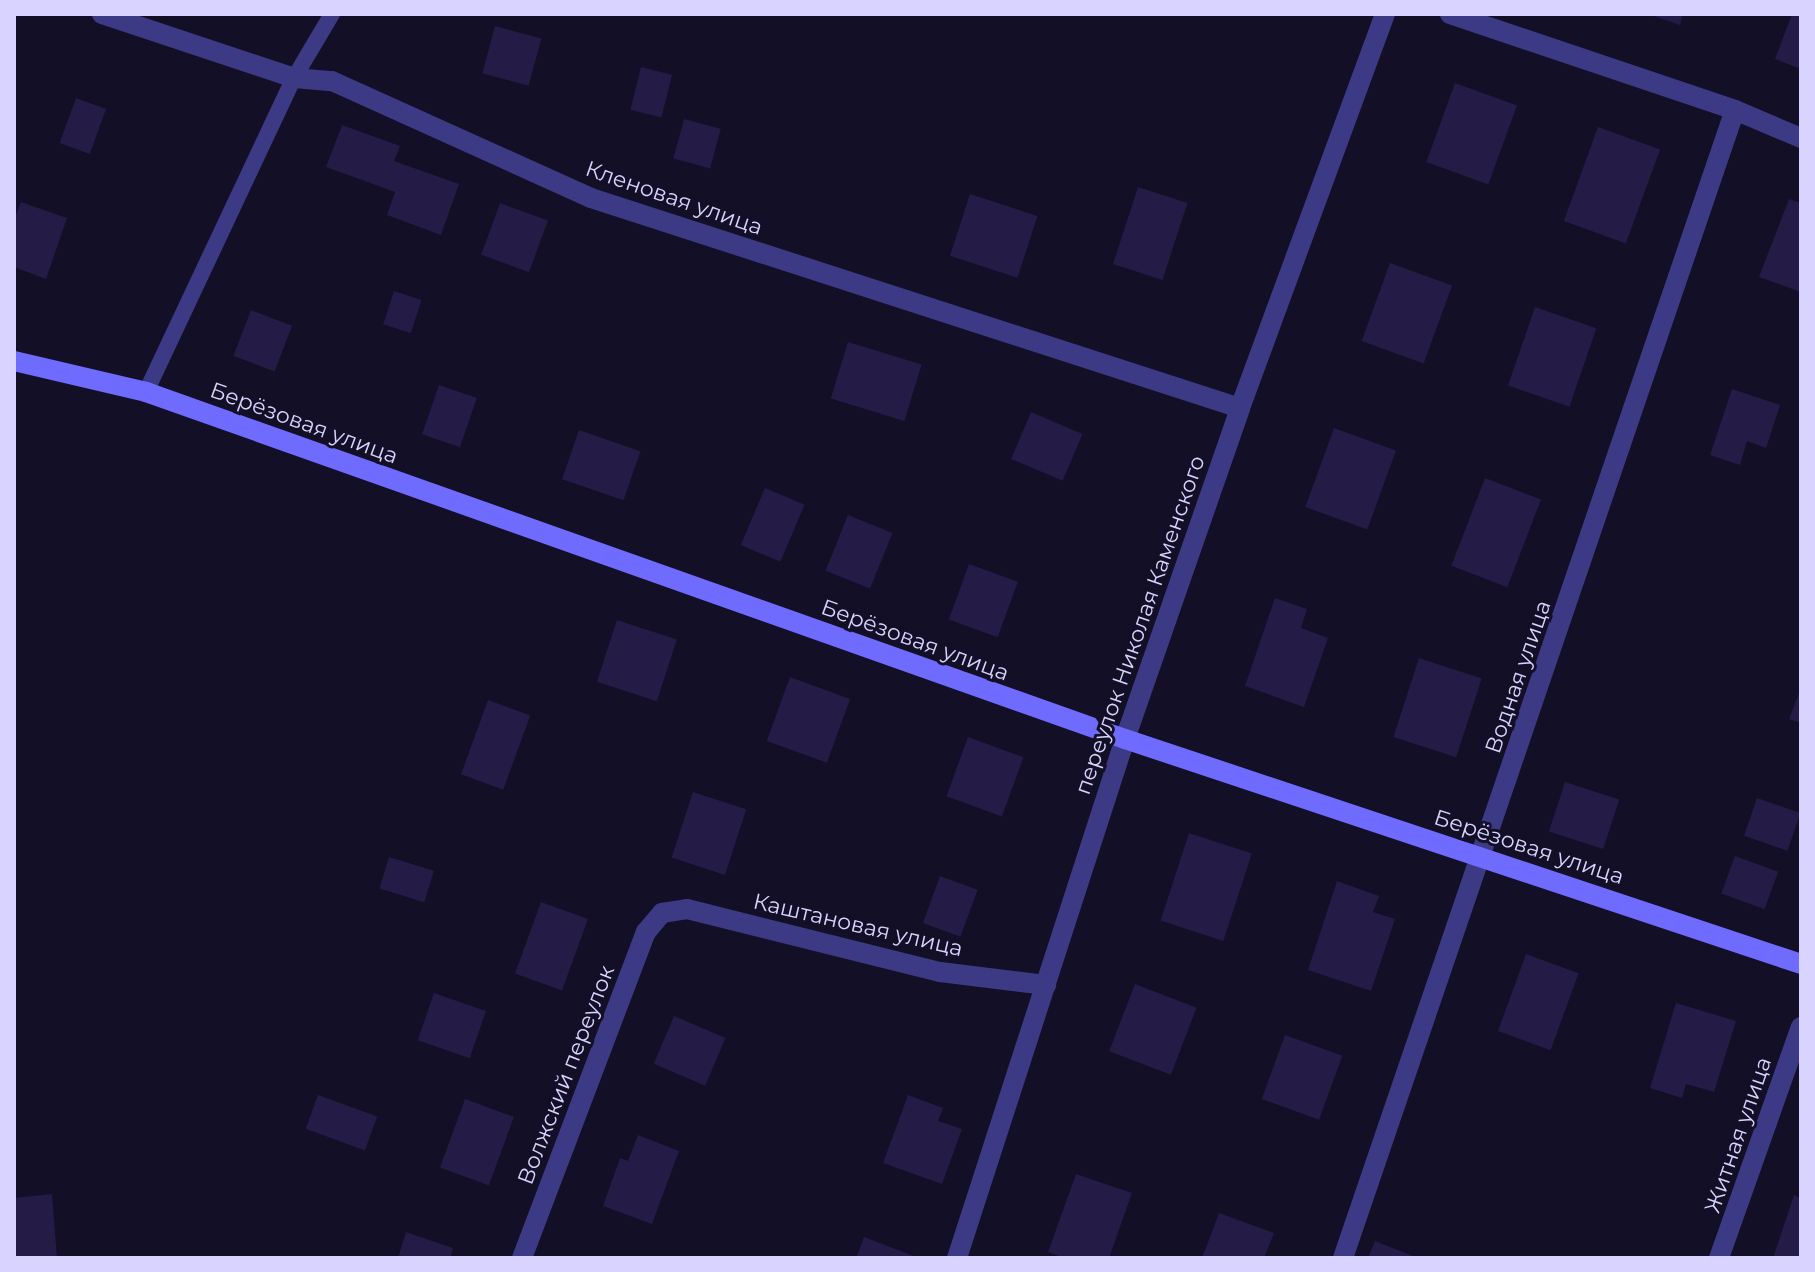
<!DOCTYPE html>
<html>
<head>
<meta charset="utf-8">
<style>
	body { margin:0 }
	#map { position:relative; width:1815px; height:1272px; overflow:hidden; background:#130f26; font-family:Montserrat,sans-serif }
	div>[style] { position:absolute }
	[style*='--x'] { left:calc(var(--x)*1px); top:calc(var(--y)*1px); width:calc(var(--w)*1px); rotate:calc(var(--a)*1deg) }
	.building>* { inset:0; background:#241b47; transform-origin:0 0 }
	.lane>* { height:16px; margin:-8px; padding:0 8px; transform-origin:8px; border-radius:8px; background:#3d3a85 }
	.street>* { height:20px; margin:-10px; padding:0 10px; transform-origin:10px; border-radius:10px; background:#3d3a85 }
	.secondary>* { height:20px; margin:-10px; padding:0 10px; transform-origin:10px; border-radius:10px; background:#6f6bff }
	span { translate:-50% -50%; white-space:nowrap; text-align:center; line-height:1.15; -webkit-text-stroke:6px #130f26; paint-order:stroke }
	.street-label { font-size:22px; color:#d9d4ff }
	.frame { position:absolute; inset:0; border:16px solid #d9d4ff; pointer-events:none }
</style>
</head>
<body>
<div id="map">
	<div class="building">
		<i style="clip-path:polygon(1648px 14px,1683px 14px,1680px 25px)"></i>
		<i style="clip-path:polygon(1792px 14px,1801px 16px,1801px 69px,1775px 59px)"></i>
		<i style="left:495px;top:26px;width:48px;height:49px;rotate:15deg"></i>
		<i style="left:641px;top:67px;width:32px;height:44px;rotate:14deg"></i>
		<i style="left:1455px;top:83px;width:66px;height:84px;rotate:20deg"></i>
		<i style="left:76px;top:98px;width:32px;height:48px;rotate:20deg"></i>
		<i style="left:684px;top:119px;width:38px;height:41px;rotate:15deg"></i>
		<i style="clip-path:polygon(342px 125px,400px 146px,394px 161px,459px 184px,441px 235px,387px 215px,395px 192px,326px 167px)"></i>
		<i style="left:1598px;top:127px;width:66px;height:100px;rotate:20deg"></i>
		<i style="left:1138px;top:187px;width:52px;height:81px;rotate:18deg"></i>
		<i style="left:970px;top:194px;width:71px;height:65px;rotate:18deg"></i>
		<i style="clip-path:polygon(1789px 199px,1801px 203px,1801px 292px,1759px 277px)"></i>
		<i style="clip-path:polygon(21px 202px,67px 218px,46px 279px,14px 267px,14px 220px)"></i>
		<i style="left:500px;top:203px;width:51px;height:55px;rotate:20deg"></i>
		<i style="left:1390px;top:263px;width:66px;height:83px;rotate:20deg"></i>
		<i style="left:394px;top:291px;width:29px;height:35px;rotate:18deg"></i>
		<i style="left:1535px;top:307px;width:65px;height:83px;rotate:19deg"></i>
		<i style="left:251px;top:310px;width:44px;height:49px;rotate:21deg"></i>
		<i style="left:848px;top:342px;width:77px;height:59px;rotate:17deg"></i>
		<i style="left:439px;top:385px;width:40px;height:52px;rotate:19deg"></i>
		<i style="clip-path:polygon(1732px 389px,1780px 405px,1766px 448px,1747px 441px,1740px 465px,1710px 455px)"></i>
		<i style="left:1031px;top:412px;width:56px;height:51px;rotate:23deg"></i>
		<i style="left:1334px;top:428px;width:66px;height:84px;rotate:20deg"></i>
		<i style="left:579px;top:430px;width:65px;height:52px;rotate:19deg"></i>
		<i style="left:1485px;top:478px;width:60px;height:94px;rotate:21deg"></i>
		<i style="left:765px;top:488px;width:43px;height:62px;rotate:23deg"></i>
		<i style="left:848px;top:515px;width:48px;height:60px;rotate:22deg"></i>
		<i style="left:969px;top:564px;width:52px;height:59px;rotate:20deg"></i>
		<i style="clip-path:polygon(1275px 598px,1307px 609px,1301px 628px,1328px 638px,1304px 707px,1245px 686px)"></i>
		<i style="left:617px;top:620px;width:63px;height:65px;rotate:18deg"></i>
		<i style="left:1419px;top:658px;width:66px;height:83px;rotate:18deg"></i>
		<i style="left:790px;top:677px;width:64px;height:68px;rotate:20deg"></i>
		<i style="clip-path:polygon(1801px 688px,1801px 723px,1789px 719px)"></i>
		<i style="left:488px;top:700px;width:45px;height:79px;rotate:20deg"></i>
		<i style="left:968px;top:737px;width:59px;height:63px;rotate:20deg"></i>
		<i style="left:1565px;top:782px;width:57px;height:52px;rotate:18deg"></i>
		<i style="left:693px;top:792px;width:56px;height:69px;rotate:18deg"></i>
		<i style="left:1757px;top:798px;width:46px;height:40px;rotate:19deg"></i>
		<i style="left:1189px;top:833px;width:66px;height:92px;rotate:18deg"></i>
		<i style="left:1735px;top:856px;width:46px;height:40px;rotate:20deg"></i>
		<i style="left:389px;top:857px;width:47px;height:33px;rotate:17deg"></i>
		<i style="left:940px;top:876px;width:40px;height:50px;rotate:20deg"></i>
		<i style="clip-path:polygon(1337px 881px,1379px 896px,1373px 912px,1395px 919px,1371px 991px,1308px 970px)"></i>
		<i style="left:541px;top:902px;width:50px;height:76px;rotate:20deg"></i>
		<i style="left:1526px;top:954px;width:56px;height:82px;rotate:20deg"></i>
		<i style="left:1135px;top:984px;width:66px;height:72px;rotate:21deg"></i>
		<i style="left:434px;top:993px;width:55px;height:50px;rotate:19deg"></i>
		<i style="clip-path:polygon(1676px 1003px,1736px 1021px,1714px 1092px,1686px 1084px,1682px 1098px,1650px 1088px)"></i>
		<i style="left:674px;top:1016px;width:56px;height:52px;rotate:23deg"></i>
		<i style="left:1285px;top:1035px;width:61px;height:68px;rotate:20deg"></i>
		<i style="left:318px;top:1095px;width:63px;height:36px;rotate:20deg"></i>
		<i style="clip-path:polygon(908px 1095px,943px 1108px,938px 1121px,962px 1129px,942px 1184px,883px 1163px)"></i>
		<i style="left:465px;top:1099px;width:52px;height:73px;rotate:20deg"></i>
		<i style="clip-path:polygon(638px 1135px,679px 1151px,652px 1224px,603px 1206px,620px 1158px,628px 1161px)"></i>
		<i style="clip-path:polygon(1076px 1174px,1132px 1193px,1109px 1258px,1064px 1258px,1048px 1252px)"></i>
		<i style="clip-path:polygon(52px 1194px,57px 1258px,14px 1258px,14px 1198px)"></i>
		<i style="clip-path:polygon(1794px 1195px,1801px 1198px,1801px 1258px,1773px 1258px)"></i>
		<i style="clip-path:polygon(1219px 1213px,1274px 1233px,1264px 1258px,1202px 1258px)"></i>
		<i style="clip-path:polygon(406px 1232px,453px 1248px,450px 1258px,398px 1258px)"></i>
		<i style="clip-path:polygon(864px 1237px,919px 1258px,856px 1258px)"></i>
		<i style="clip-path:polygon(1375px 1241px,1418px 1258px,1368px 1258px)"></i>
	</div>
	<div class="lane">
		<i style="--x:146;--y:392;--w:347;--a:-64.8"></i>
		<i style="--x:294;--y:78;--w:74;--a:-59.3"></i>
	</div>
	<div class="street">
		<i style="--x:102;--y:14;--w:202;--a:18.4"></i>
		<i style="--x:294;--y:78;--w:38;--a:5"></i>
		<i style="--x:332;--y:81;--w:284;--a:24.3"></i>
		<i style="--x:591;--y:198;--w:682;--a:17.93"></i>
		<i style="--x:1450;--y:14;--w:301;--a:18.6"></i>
		<i style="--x:1735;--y:110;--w:72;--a:23"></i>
		<i style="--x:522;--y:1258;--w:349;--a:-69.2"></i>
		<i style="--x:646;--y:932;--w:25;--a:-50"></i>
		<i style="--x:662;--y:913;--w:25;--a:-9"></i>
		<i style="--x:687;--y:909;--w:261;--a:14"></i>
		<i style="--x:940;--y:972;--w:107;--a:7"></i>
		<i style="--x:957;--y:1258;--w:546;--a:-72.06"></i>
		<i style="--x:1125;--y:739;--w:350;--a:-70.8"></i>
		<i style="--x:1240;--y:408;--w:420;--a:-69.8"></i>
		<i style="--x:1343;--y:1258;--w:1213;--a:-71.15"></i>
		<i style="--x:1719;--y:1258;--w:245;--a:-70.5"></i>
	</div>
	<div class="secondary">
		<i style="--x:14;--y:361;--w:136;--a:13.2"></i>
		<i style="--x:146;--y:392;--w:1039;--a:19.52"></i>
		<i style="--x:1125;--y:739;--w:712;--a:18.41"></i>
	</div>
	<div class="street-label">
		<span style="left:674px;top:198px;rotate:19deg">Кленовая улица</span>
		<span style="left:304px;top:423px;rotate:20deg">Берёзовая улица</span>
		<span style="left:1140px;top:625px;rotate:-71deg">переулок Николая Каменского</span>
		<span style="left:915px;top:640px;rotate:20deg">Берёзовая улица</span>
		<span style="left:1518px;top:677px;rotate:-71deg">Водная улица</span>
		<span style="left:1529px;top:847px;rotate:18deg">Берёзовая улица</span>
		<span style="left:858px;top:925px;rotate:13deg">Каштановая улица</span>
		<span style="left:566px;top:1075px;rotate:-69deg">Волжский переулок</span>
		<span style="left:1738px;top:1135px;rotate:-71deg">Житная улица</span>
	</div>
	<div class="frame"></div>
</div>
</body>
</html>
